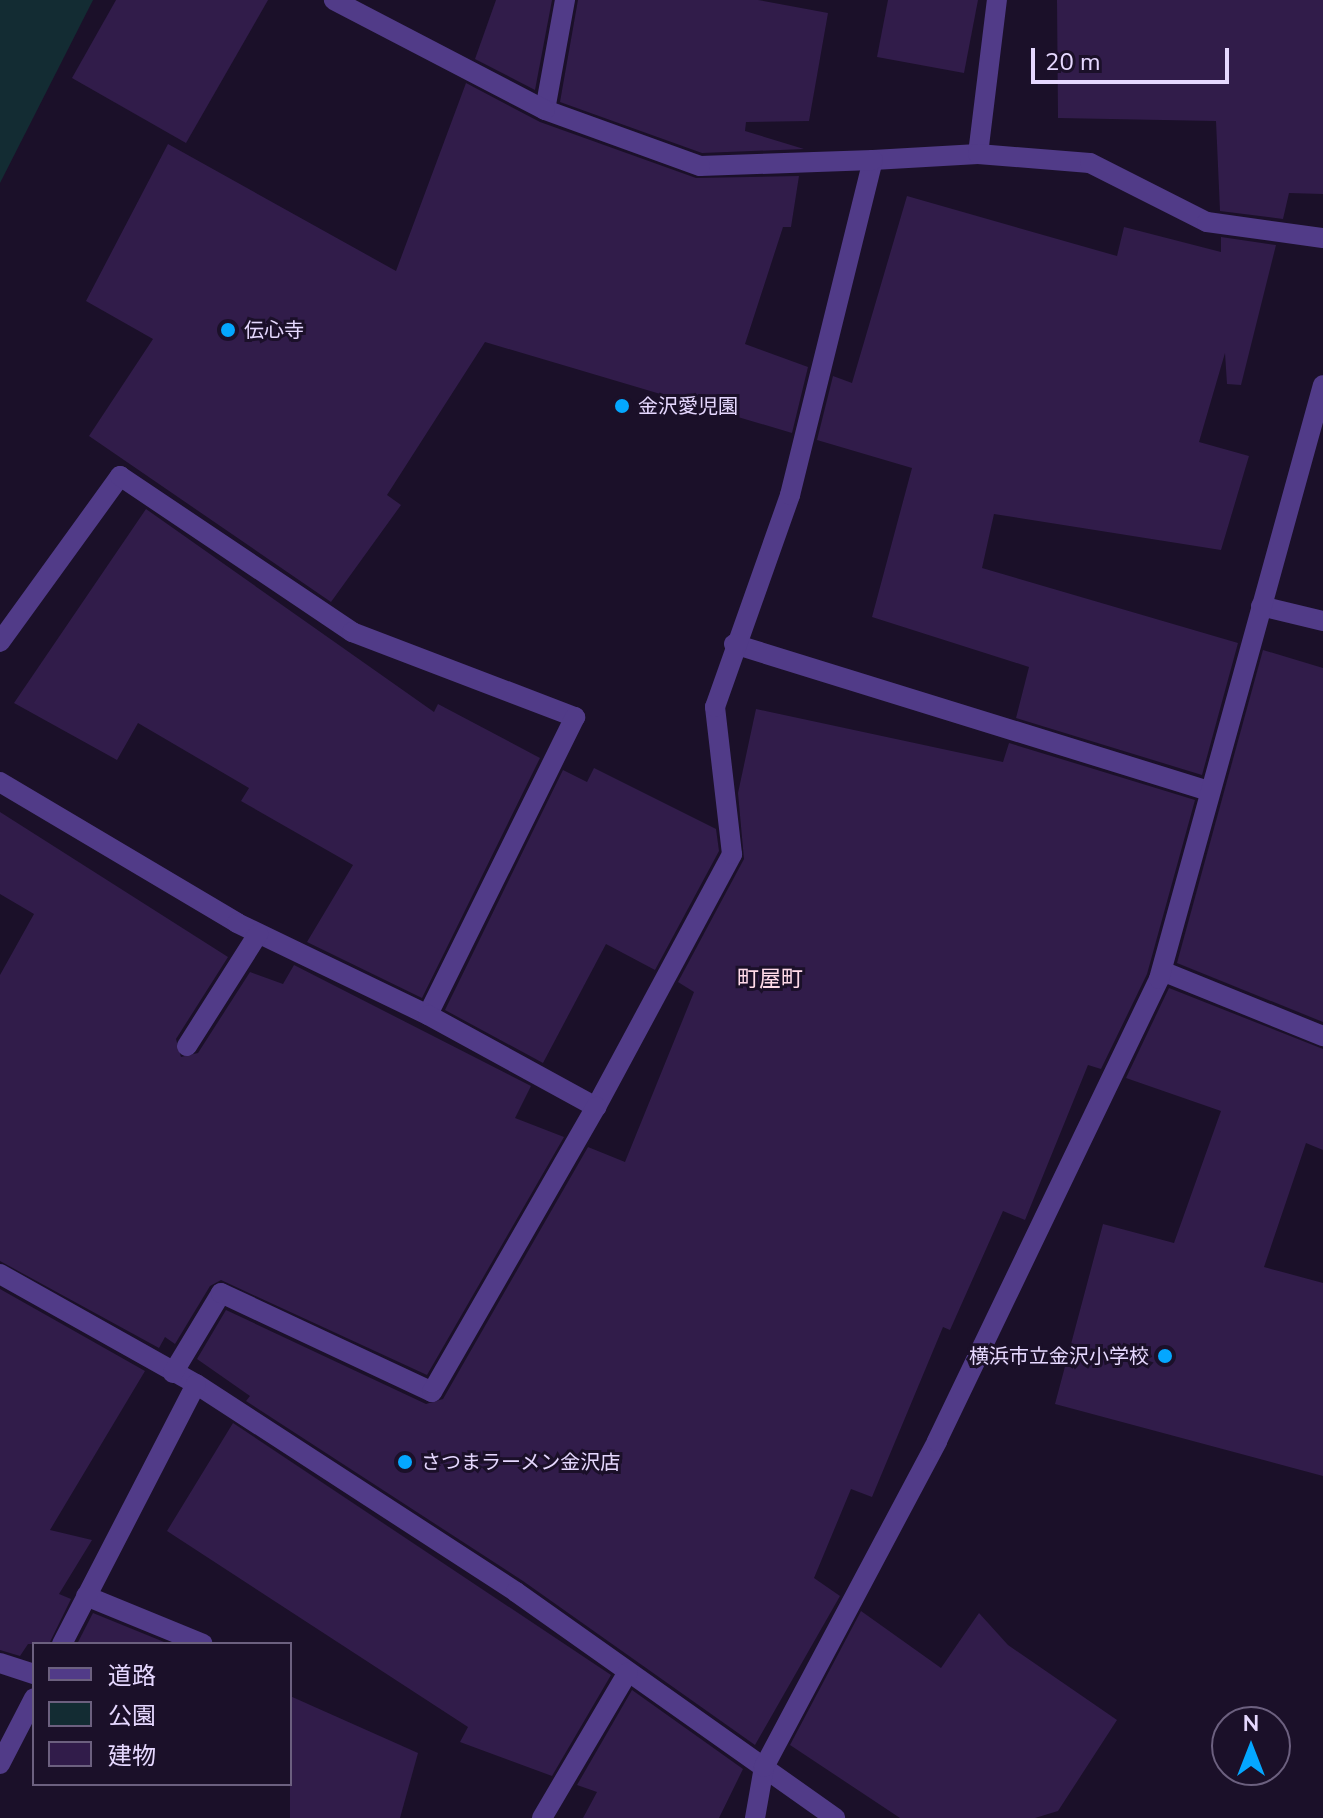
<!DOCTYPE html>
<html>
<head>
<meta charset="utf-8">
<style>
	body { margin:0 }
	#map { position:relative; width:1323px; height:1818px; overflow:hidden; background:#1b1029; font-family:"Nunito Sans","Noto Sans JP",sans-serif }
	div>[style] { position:absolute }
	[style*='--x'] { left:calc(var(--x)*1px); top:calc(var(--y)*1px); width:calc(var(--w)*1px); rotate:calc(var(--a)*1deg) }
	.green>* { inset:0; background:#132c33 }
	.building>* { inset:0; background:#311c4a }
	.minor>* { height:20px; margin:-10px; padding:0 10px; transform-origin:10px; border-radius:10px; background:#513b88 }
	.dots>* { width:22px; height:22px; translate:-50% -50%; box-sizing:border-box; border:4px solid #1b1029; border-radius:50% }
	span { translate:-50% -50%; white-space:nowrap; text-align:center; line-height:1.15; -webkit-text-stroke:6px #1b1029; paint-order:stroke }
	.poi-label { font-size:20px; color:#e6d8ff }
	.left { translate:0 -50%; text-align:left }
	.right { translate:-100% -50%; text-align:right }
	.neighbourhood-label { font-size:22px; color:#ffdae8 }
	.legend { position:absolute; left:32px; top:1642px; width:260px; height:144px; box-sizing:border-box; background:#1b1029; border:2px solid #6c607f; margin:0; padding:10px 14px; list-style:none; font-size:24px; color:#e6d8ff }
	.legend li { display:flex; align-items:center; gap:16px; height:40px }
	.legend b { width:40px; border:2px solid #6c607f }
	.north { position:absolute; left:1211px; top:1706px; width:80px; height:80px; box-sizing:border-box; background:#1b1029; border:2px solid #6c607f; border-radius:50%; rotate:0deg; font-size:22px; font-weight:700; line-height:32px; text-align:center; color:#e6d8ff }
	.north::after { content:''; display:block; margin:auto; width:28px; height:36px; background:#04a7ff; clip-path:polygon(50% 0,100% 100%,50% 72%,0 100%) }
	.scale { position:absolute; left:1031px; top:48px; width:198px; height:36px; box-sizing:border-box; border:4px solid #e6d8ff; border-top:0; padding-left:10px; font-size:24px; line-height:28px; white-space:nowrap; color:#e6d8ff; -webkit-text-stroke:6px #1b1029; paint-order:stroke }
</style>
</head>
<body>
<div id="map">
	<div class="green">
		<i style="clip-path:polygon(0 0,93px 0,0 183px)"></i>
	</div>
	<div class="building">
		<i style="clip-path:polygon(116px 0,268px 0,186px 143px,72px 78px)"></i>
		<i style="clip-path:polygon(496px 0,552px 0,535px 90px,475px 59px)"></i>
		<i style="clip-path:polygon(578px 0,758px 0,828px 13px,809px 121px,746px 122px,745px 131px,804px 149px,702px 153px,560px 102px)"></i>
		<i style="clip-path:polygon(888px 0,978px 0,964px 73px,877px 57px)"></i>
		<i style="clip-path:polygon(1057px 0,1323px 0,1323px 194px,1289px 193px,1283px 219px,1220px 211px,1216px 121px,1058px 118px)"></i>
		<i style="clip-path:polygon(466px 83px,540px 122px,696px 178px,799px 176px,791px 227px,783px 227px,745px 344px,808px 367px,792px 433px,485px 342px,387px 495px,401px 505px,331px 602px,89px 436px,153px 339px,86px 301px,168px 144px,396px 271px)"></i>
		<i style="clip-path:polygon(907px 196px,1117px 256px,1124px 227px,1221px 252px,1221px 237px,1276px 245px,1241px 385px,1227px 384px,1225px 353px,1199px 442px,1249px 456px,1221px 550px,994px 514px,982px 568px,1238px 643px,1202px 775px,1016px 718px,1029px 667px,872px 617px,912px 468px,817px 440px,833px 376px,852px 383px)"></i>
		<i style="clip-path:polygon(146px 509px,434px 712px,438px 704px,540px 758px,422px 998px,307px 942px,353px 865px,241px 801px,249px 788px,138px 723px,117px 760px,14px 703px)"></i>
		<i style="clip-path:polygon(1263px 650px,1323px 668px,1323px 1022px,1177px 963px)"></i>
		<i style="clip-path:polygon(756px 709px,1003px 762px,1009px 743px,1195px 800px,1147px 974px,1101px 1069px,1088px 1065px,1025px 1220px,1003px 1211px,950px 1330px,943px 1327px,872px 1497px,851px 1489px,814px 1578px,840px 1596px,755px 1745px,523px 1581px,246px 1401px,250px 1396px,197px 1359px,226px 1310px,426px 1404px,443px 1399px,588px 1147px,625px 1162px,694px 992px,678px 982px,744px 859px,738px 793px)"></i>
		<i style="clip-path:polygon(594px 768px,716px 829px,719px 851px,655px 970px,606px 944px,543px 1063px,445px 1010px,563px 770px,587px 782px)"></i>
		<i style="clip-path:polygon(0 812px,228px 957px,176px 1039px,181px 1057px,198px 1053px,250px 972px,283px 984px,294px 965px,531px 1086px,515px 1118px,564px 1137px,427px 1375px,221px 1280px,210px 1286px,175px 1344px,165px 1337px,159px 1348px,0 1261px,0 975px,34px 914px,0 894px)"></i>
		<i style="clip-path:polygon(1169px 988px,1323px 1049px,1323px 1150px,1306px 1143px,1264px 1267px,1323px 1283px,1323px 1476px,1055px 1404px,1103px 1224px,1174px 1243px,1221px 1111px,1126px 1078px)"></i>
		<i style="clip-path:polygon(0 1289px,145px 1371px,50px 1530px,92px 1540px,59px 1594px,71px 1599px,49px 1644px,28px 1644px,20px 1656px,0 1650px)"></i>
		<i style="clip-path:polygon(233px 1423px,611px 1675px,552px 1776px,460px 1742px,468px 1727px,167px 1531px)"></i>
		<i style="clip-path:polygon(861px 1611px,941px 1668px,979px 1613px,1008px 1645px,1117px 1720px,1058px 1811px,1035px 1818px,900px 1818px,790px 1745px)"></i>
		<i style="clip-path:polygon(93px 1613px,169px 1644px,77px 1644px)"></i>
		<i style="clip-path:polygon(632px 1690px,743px 1769px,719px 1818px,583px 1818px,597px 1792px,577px 1785px)"></i>
		<i style="clip-path:polygon(290px 1696px,418px 1753px,400px 1818px,290px 1818px)"></i>
	</div>
	<div class="minor">
		<i style="--x:545;--y:110;--w:112;--a:-79.7"></i>
		<i style="--x:978;--y:154;--w:155;--a:-83"></i>
		<i style="--x:873;--y:160;--w:105;--a:-3.3"></i>
		<i style="--x:978;--y:154;--w:112;--a:4.6"></i>
		<i style="--x:1090;--y:163;--w:131;--a:26.8"></i>
		<i style="--x:1207;--y:222;--w:117;--a:7.9"></i>
		<i style="--x:1261;--y:606;--w:64;--a:13.6"></i>
		<i style="--x:0;--y:642;--w:205;--a:-54.1"></i>
		<i style="--x:120;--y:476;--w:280;--a:33.9"></i>
		<i style="--x:352;--y:632;--w:239;--a:20.9"></i>
		<i style="--x:575;--y:717;--w:332;--a:116.3"></i>
		<i style="--x:734;--y:644;--w:497;--a:17.2"></i>
		<i style="--x:0;--y:782;--w:276;--a:30.7"></i>
		<i style="--x:237;--y:923;--w:212;--a:25.7"></i>
		<i style="--x:428;--y:1015;--w:192;--a:28.7"></i>
		<i style="--x:596;--y:1107;--w:287;--a:-61.7"></i>
		<i style="--x:732;--y:854;--w:148;--a:-96.6"></i>
		<i style="--x:715;--y:707;--w:225;--a:-70.5"></i>
		<i style="--x:790;--y:495;--w:345;--a:-76.1"></i>
		<i style="--x:873;--y:160;--w:173;--a:178"></i>
		<i style="--x:700;--y:166;--w:165;--a:-160.1"></i>
		<i style="--x:545;--y:110;--w:238;--a:-152.5"></i>
		<i style="--x:1162;--y:971;--w:174;--a:22"></i>
		<i style="--x:187;--y:1046;--w:133;--a:-57.6"></i>
		<i style="--x:0;--y:1274;--w:225;--a:29.3"></i>
		<i style="--x:196;--y:1384;--w:382;--a:33"></i>
		<i style="--x:516;--y:1592;--w:391;--a:35.3"></i>
		<i style="--x:173;--y:1373;--w:93;--a:-59"></i>
		<i style="--x:221;--y:1293;--w:233;--a:25.1"></i>
		<i style="--x:432;--y:1392;--w:329;--a:-60.1"></i>
		<i style="--x:86;--y:1596;--w:126;--a:22.3"></i>
		<i style="--x:62;--y:1644;--w:292;--a:-62.7"></i>
		<i style="--x:0;--y:1663;--w:36;--a:18"></i>
		<i style="--x:0;--y:1764;--w:74;--a:-62.7"></i>
		<i style="--x:542;--y:1818;--w:169;--a:-59.5"></i>
		<i style="--x:755;--y:1818;--w:52;--a:-80"></i>
		<i style="--x:764;--y:1767;--w:369;--a:-62"></i>
		<i style="--x:937;--y:1441;--w:513;--a:-64.33"></i>
		<i style="--x:1159;--y:979;--w:616;--a:-74.57"></i>
	</div>
	<div class="dots">
		<i style="left:228px;top:330px;background:#04a7ff"></i>
		<i style="left:622px;top:406px;background:#04a7ff"></i>
		<i style="left:1165px;top:1356px;background:#04a7ff"></i>
		<i style="left:405px;top:1462px;background:#04a7ff"></i>
	</div>
	<div class="poi-label">
		<span class="left" style="left:244px;top:330px">伝心寺</span>
		<span class="left" style="left:638px;top:406px">金沢愛児園</span>
		<span class="right" style="left:1149px;top:1356px">横浜市立金沢小学校</span>
		<span class="left" style="left:421px;top:1462px">さつまラーメン金沢店</span>
	</div>
	<div class="neighbourhood-label">
		<span style="left:770px;top:980px">町屋町</span>
	</div>
	<ul class="legend">
	<li><b style="height:10px;background:#513b88"></b>道路</li>
	<li><b style="height:22px;background:#132c33"></b>公園</li>
	<li><b style="height:22px;background:#311c4a"></b>建物</li>
	</ul>
	<div class="north">N</div>
	<div class="scale">20 m</div>
</div>
</body>
</html>
